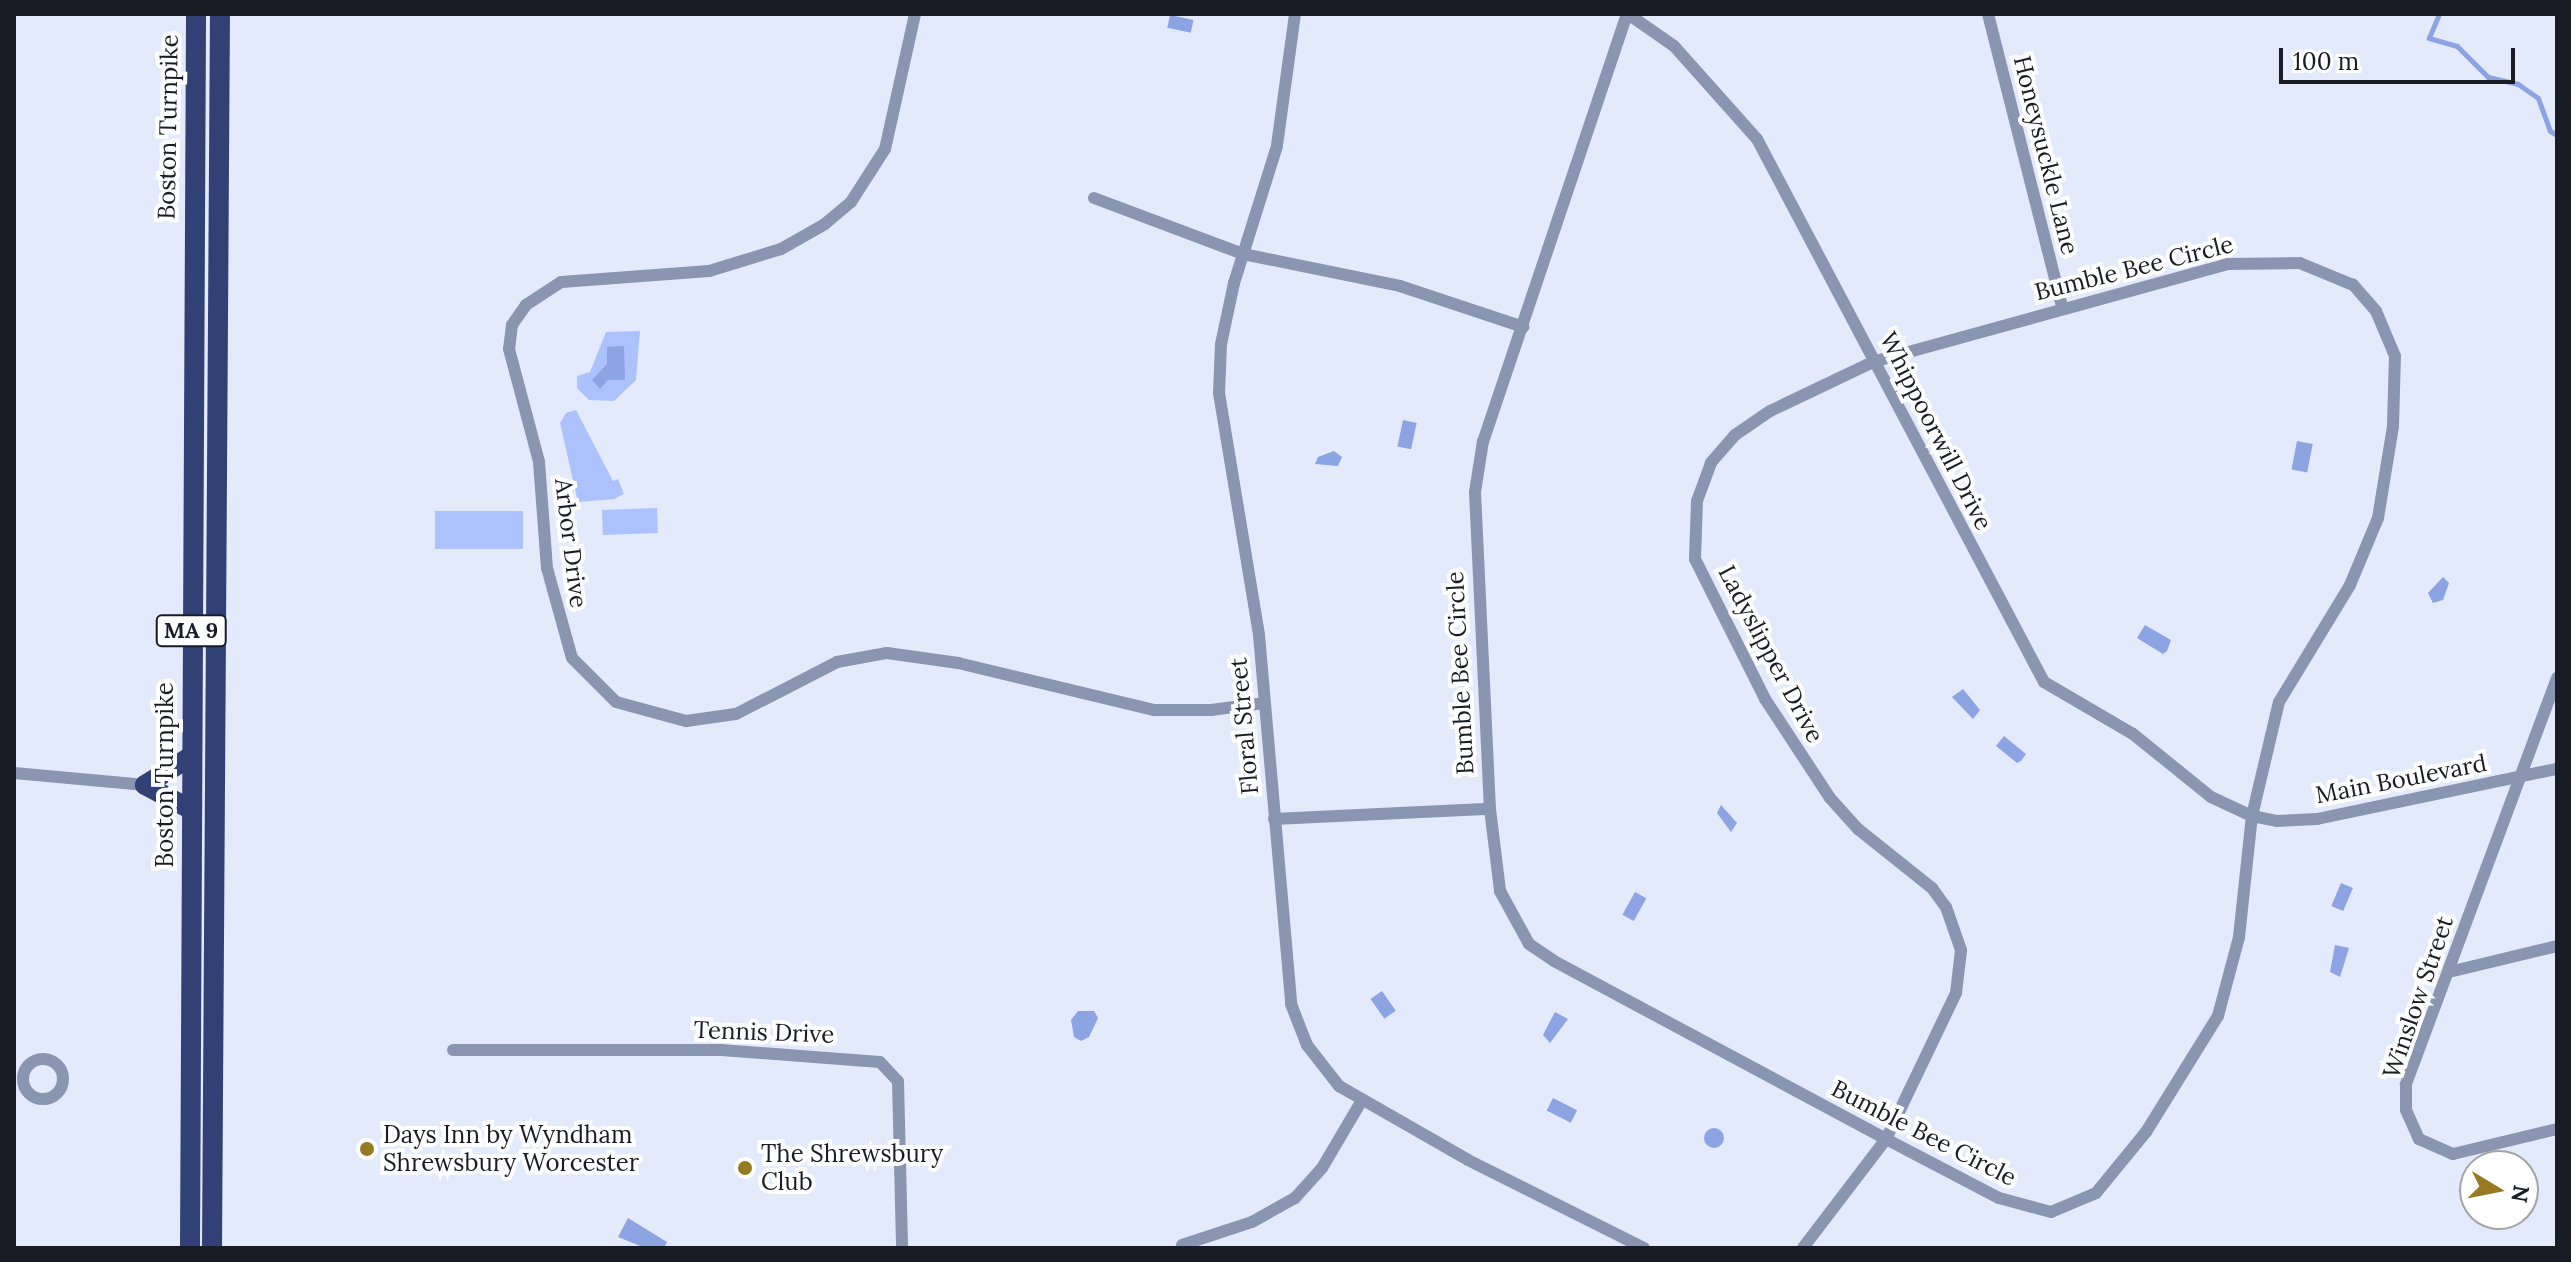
<!DOCTYPE html>
<html>
<head>
<meta charset="utf-8">
<style>
	body { margin:0 }
	#map { position:relative; width:2571px; height:1262px; overflow:hidden; background:#e3eafc; font-family:Lora,serif }
	div>[style] { position:absolute }
	[style*='--x'] { left:calc(var(--x)*1px); top:calc(var(--y)*1px); width:calc(var(--w)*1px); rotate:calc(var(--a)*1deg) }
	.green>* { inset:0; background:#acc2fe; transform-origin:0 0 }
	.water>* { inset:0; background:#8ca3e4; transform-origin:0 0 }
	.round { border-radius:50% }
	.stream>* { height:5px; margin:-2.5px; padding:0 2.5px; transform-origin:2.5px; border-radius:2.5px; background:#8ca3e4 }
	.minor>* { height:12px; margin:-6px; padding:0 6px; transform-origin:6px; border-radius:6px; background:#8a95b1 }
	.minor>.ring { margin:-6px; padding:0; box-sizing:content-box; background:none; border:12px solid #8a95b1; border-radius:50% }
	.trunk>* { height:20px; margin:-10px; padding:0 10px; transform-origin:10px; border-radius:10px; background:#314175 }
	.dots>* { width:22px; height:22px; translate:-50% -50%; box-sizing:border-box; border:4px solid #fff; border-radius:50% }
	span { translate:-50% -50%; white-space:nowrap; text-align:center; line-height:1.15; -webkit-text-stroke:8px #fff; paint-order:stroke }
	.shield-label span { padding:2px 6px; background:#fff; border:2px solid; border-radius:6px; -webkit-text-stroke-width:0 }
	.shield-label { font-size:22px; color:#191c24; font-weight:700 }
	.street-label { font-size:24px; color:#191c24 }
	.poi-label { font-size:24px; color:#191c24 }
	.left { translate:0 -50%; text-align:left }
	.frame { position:absolute; inset:0; border:16px solid #191c24; pointer-events:none }
	.north { position:absolute; left:2459px; top:1150px; width:80px; height:80px; box-sizing:border-box; background:#fff; border:2px solid #a3a4a7; border-radius:50%; rotate:100deg; font-size:22px; font-weight:700; line-height:32px; text-align:center; color:#191c24 }
	.north::after { content:''; display:block; margin:auto; width:28px; height:36px; background:#987a22; clip-path:polygon(50% 0,100% 100%,50% 72%,0 100%) }
	.scale { position:absolute; left:2279px; top:48px; width:236px; height:36px; box-sizing:border-box; border:4px solid #191c24; border-top:0; padding-left:10px; font-size:24px; line-height:28px; white-space:nowrap; color:#191c24; -webkit-text-stroke:6px #fff; paint-order:stroke }
</style>
</head>
<body>
<div id="map">
	<div class="green">
		<i style="clip-path:polygon(640px 331px,636px 380px,614px 401px,589px 400px,577px 388px,577px 376px,590px 372px,606px 332px)"></i>
		<i style="clip-path:polygon(576px 410px,613px 481px,618px 479px,624px 494px,614px 499px,578px 502px,560px 423px,566px 413px)"></i>
		<i style="left:657px;top:508px;width:25px;height:55px;rotate:88deg"></i>
		<i style="left:435px;top:511px;width:88px;height:38px"></i>
	</div>
	<div class="water">
		<i style="left:1170px;top:15px;width:24px;height:13px;rotate:12deg"></i>
		<i style="clip-path:polygon(624px 346px,625px 380px,608px 380px,600px 389px,592px 380px,607px 364px,607px 347px)"></i>
		<i style="left:1403px;top:420px;width:14px;height:27px;rotate:12deg"></i>
		<i style="left:2297px;top:441px;width:16px;height:29px;rotate:11deg"></i>
		<i style="clip-path:polygon(1334px 451px,1342px 457px,1338px 466px,1315px 464px,1318px 457px)"></i>
		<i style="clip-path:polygon(2443px 577px,2449px 583px,2443px 600px,2433px 603px,2428px 593px)"></i>
		<i style="clip-path:polygon(2145px 625px,2171px 640px,2167px 651px,2163px 654px,2137px 638px)"></i>
		<i style="clip-path:polygon(1963px 689px,1980px 710px,1973px 719px,1952px 697px)"></i>
		<i style="clip-path:polygon(2004px 736px,2026px 754px,2021px 761px,2017px 763px,1996px 746px)"></i>
		<i style="clip-path:polygon(1721px 805px,1737px 823px,1731px 832px,1717px 813px)"></i>
		<i style="left:2341px;top:883px;width:13px;height:25px;rotate:23deg"></i>
		<i style="left:1635px;top:892px;width:13px;height:26px;rotate:29deg"></i>
		<i style="clip-path:polygon(2335px 945px,2349px 948px,2340px 977px,2330px 972px)"></i>
		<i style="left:1382px;top:991px;width:24px;height:14px;rotate:55deg"></i>
		<i style="clip-path:polygon(1078px 1011px,1094px 1011px,1098px 1018px,1089px 1037px,1081px 1041px,1074px 1037px,1071px 1020px)"></i>
		<i style="clip-path:polygon(1555px 1012px,1568px 1019px,1550px 1043px,1543px 1035px)"></i>
		<i style="left:1553px;top:1098px;width:27px;height:14px;rotate:27deg"></i>
		<i class="round" style="left:1704px;top:1128px;width:20px;height:20px"></i>
		<i style="clip-path:polygon(628px 1218px,667px 1242px,664px 1248px,645px 1248px,618px 1237px)"></i>
	</div>
	<div class="stream">
		<i style="--x:2439;--y:14;--w:26;--a:113"></i>
		<i style="--x:2429;--y:38;--w:29;--a:16"></i>
		<i style="--x:2457;--y:46;--w:44;--a:45"></i>
		<i style="--x:2488;--y:77;--w:31;--a:13"></i>
		<i style="--x:2518;--y:84;--w:24;--a:35"></i>
		<i style="--x:2538;--y:98;--w:35;--a:70"></i>
		<i style="--x:2550;--y:131;--w:8;--a:30"></i>
	</div>
	<div class="minor">
		<i style="--x:915;--y:14;--w:138;--a:102.5"></i>
		<i style="--x:885;--y:149;--w:63;--a:122.7"></i>
		<i style="--x:851;--y:202;--w:34;--a:140"></i>
		<i style="--x:825;--y:224;--w:51;--a:150.4"></i>
		<i style="--x:781;--y:249;--w:75;--a:163"></i>
		<i style="--x:709;--y:271;--w:148;--a:175.7"></i>
		<i style="--x:561;--y:282;--w:42;--a:146.7"></i>
		<i style="--x:526;--y:305;--w:24;--a:125"></i>
		<i style="--x:512;--y:325;--w:24;--a:97"></i>
		<i style="--x:509;--y:349;--w:117;--a:75.1"></i>
		<i style="--x:539;--y:462;--w:106;--a:85.7"></i>
		<i style="--x:547;--y:568;--w:93;--a:74.5"></i>
		<i style="--x:572;--y:658;--w:62;--a:45"></i>
		<i style="--x:616;--y:702;--w:73;--a:15.2"></i>
		<i style="--x:686;--y:721;--w:50;--a:-8"></i>
		<i style="--x:736;--y:714;--w:114;--a:-27.2"></i>
		<i style="--x:837;--y:662;--w:51;--a:-10.2"></i>
		<i style="--x:887;--y:653;--w:72;--a:8"></i>
		<i style="--x:958;--y:663;--w:202;--a:13.5"></i>
		<i style="--x:1154;--y:710;--w:57;--a:0"></i>
		<i style="--x:1211;--y:710;--w:53;--a:-7.5"></i>
		<i style="--x:1295;--y:14;--w:133;--a:97.8"></i>
		<i style="--x:1277;--y:146;--w:144;--a:107.4"></i>
		<i style="--x:1234;--y:283;--w:62;--a:102"></i>
		<i style="--x:1221;--y:344;--w:49;--a:92.3"></i>
		<i style="--x:1219;--y:393;--w:245;--a:80.6"></i>
		<i style="--x:1259;--y:635;--w:370;--a:85"></i>
		<i style="--x:1291;--y:1004;--w:44;--a:68.7"></i>
		<i style="--x:1307;--y:1045;--w:52;--a:52"></i>
		<i style="--x:1339;--y:1086;--w:149;--a:29.8"></i>
		<i style="--x:1468;--y:1160;--w:197;--a:26.6"></i>
		<i style="--x:1627;--y:14;--w:451;--a:108.6"></i>
		<i style="--x:1483;--y:441;--w:52;--a:98.9"></i>
		<i style="--x:1475;--y:492;--w:317;--a:87.3"></i>
		<i style="--x:1490;--y:809;--w:83;--a:83"></i>
		<i style="--x:1500;--y:891;--w:60;--a:61.3"></i>
		<i style="--x:1529;--y:944;--w:30;--a:34"></i>
		<i style="--x:1554;--y:961;--w:377;--a:28.2"></i>
		<i style="--x:1886;--y:1139;--w:127;--a:27.6"></i>
		<i style="--x:1999;--y:1198;--w:54;--a:15.1"></i>
		<i style="--x:2051;--y:1212;--w:49;--a:-22.9"></i>
		<i style="--x:2096;--y:1193;--w:79;--a:-50.7"></i>
		<i style="--x:2146;--y:1132;--w:137;--a:-58.2"></i>
		<i style="--x:2218;--y:1016;--w:82;--a:-75.1"></i>
		<i style="--x:2239;--y:937;--w:122;--a:-83.9"></i>
		<i style="--x:2252;--y:816;--w:117;--a:-76.7"></i>
		<i style="--x:2279;--y:702;--w:137;--a:-58.7"></i>
		<i style="--x:2350;--y:585;--w:73;--a:-67.3"></i>
		<i style="--x:2378;--y:518;--w:93;--a:-80.7"></i>
		<i style="--x:2393;--y:426;--w:70;--a:-88.4"></i>
		<i style="--x:2395;--y:356;--w:49;--a:-112.9"></i>
		<i style="--x:2376;--y:311;--w:35;--a:-131"></i>
		<i style="--x:2353;--y:285;--w:57;--a:-157.5"></i>
		<i style="--x:2300;--y:263;--w:72;--a:179.2"></i>
		<i style="--x:2228;--y:264;--w:366;--a:164.6"></i>
		<i style="--x:1875;--y:361;--w:116;--a:154.5"></i>
		<i style="--x:1770;--y:411;--w:42;--a:145.6"></i>
		<i style="--x:1735;--y:435;--w:37;--a:131"></i>
		<i style="--x:1711;--y:463;--w:40;--a:110.2"></i>
		<i style="--x:1697;--y:501;--w:58;--a:92"></i>
		<i style="--x:1695;--y:559;--w:157;--a:63.4"></i>
		<i style="--x:1765;--y:699;--w:118;--a:56.7"></i>
		<i style="--x:1830;--y:798;--w:42;--a:47.9"></i>
		<i style="--x:1858;--y:829;--w:95;--a:38.6"></i>
		<i style="--x:1932;--y:888;--w:24;--a:54"></i>
		<i style="--x:1946;--y:907;--w:46;--a:70.8"></i>
		<i style="--x:1961;--y:950;--w:43;--a:96.6"></i>
		<i style="--x:1956;--y:993;--w:162;--a:115.6"></i>
		<i style="--x:1886;--y:1139;--w:137;--a:127.3"></i>
		<i style="--x:1628;--y:14;--w:56;--a:34.8"></i>
		<i style="--x:1674;--y:46;--w:125;--a:48.3"></i>
		<i style="--x:1757;--y:139;--w:614;--a:62.14"></i>
		<i style="--x:2044;--y:682;--w:103;--a:30.3"></i>
		<i style="--x:2133;--y:734;--w:100;--a:38.9"></i>
		<i style="--x:2211;--y:797;--w:45;--a:24.9"></i>
		<i style="--x:2252;--y:816;--w:25;--a:11"></i>
		<i style="--x:2277;--y:821;--w:40;--a:-2.9"></i>
		<i style="--x:2317;--y:819;--w:245;--a:-11.8"></i>
		<i style="--x:1988;--y:14;--w:301;--a:75.8"></i>
		<i style="--x:1094;--y:198;--w:159;--a:20.6"></i>
		<i style="--x:1243;--y:254;--w:160;--a:11.5"></i>
		<i style="--x:1400;--y:286;--w:130;--a:18.4"></i>
		<i style="--x:2557;--y:678;--w:434;--a:110.4"></i>
		<i style="--x:2406;--y:1085;--w:25;--a:90"></i>
		<i style="--x:2406;--y:1110;--w:32;--a:66"></i>
		<i style="--x:2419;--y:1139;--w:37;--a:24"></i>
		<i style="--x:2453;--y:1154;--w:107;--a:-13.5"></i>
		<i style="--x:14;--y:773;--w:132;--a:5.2"></i>
		<i style="--x:1274;--y:819;--w:216;--a:-2.7"></i>
		<i style="--x:2449;--y:972;--w:111;--a:-13.5"></i>
		<i style="--x:453;--y:1050;--w:268;--a:0"></i>
		<i style="--x:721;--y:1050;--w:159;--a:4.3"></i>
		<i style="--x:880;--y:1062;--w:26;--a:47"></i>
		<i style="--x:898;--y:1081;--w:167;--a:88.6"></i>
		<i class="ring" style="left:23px;top:1059px;width:28px;height:28px"></i>
		<i style="--x:1182;--y:1245;--w:74;--a:-18.2"></i>
		<i style="--x:1252;--y:1222;--w:49;--a:-29.2"></i>
		<i style="--x:1295;--y:1198;--w:40;--a:-48"></i>
		<i style="--x:1322;--y:1168;--w:79;--a:-59.5"></i>
	</div>
	<div class="trunk">
		<i style="--x:145;--y:785;--w:53;--a:-31.9"></i>
		<i style="--x:145;--y:785;--w:51;--a:28.1"></i>
		<i style="--x:190;--y:1248;--w:1234;--a:-89.72"></i>
		<i style="--x:212;--y:1248;--w:1234;--a:-89.63"></i>
	</div>
	<div class="dots">
		<i style="left:367px;top:1149px;background:#987a22"></i>
		<i style="left:745px;top:1168px;background:#987a22"></i>
	</div>
	<div class="shield-label">
		<span style="left:191px;top:631px">MA 9</span>
	</div>
	<div class="street-label">
		<span style="left:168px;top:127px;rotate:-89deg">Boston Turnpike</span>
		<span style="left:2046px;top:155px;rotate:76deg">Honeysuckle Lane</span>
		<span style="left:2134px;top:268px;rotate:-14deg">Bumble Bee Circle</span>
		<span style="left:1936px;top:431px;rotate:63deg">Whippoorwill Drive</span>
		<span style="left:571px;top:543px;rotate:83deg">Arbor Drive</span>
		<span style="left:1771px;top:654px;rotate:62deg">Ladyslipper Drive</span>
		<span style="left:1460px;top:673px;rotate:-93deg">Bumble Bee Circle</span>
		<span style="left:1244px;top:726px;rotate:-95deg">Floral Street</span>
		<span style="left:165px;top:775px;rotate:-90deg">Boston Turnpike</span>
		<span style="left:2401px;top:779px;rotate:-11deg">Main Boulevard</span>
		<span style="left:2418px;top:997px;rotate:-71deg">Winslow Street</span>
		<span style="left:764px;top:1032px;rotate:2deg">Tennis Drive</span>
		<span style="left:1924px;top:1133px;rotate:27deg">Bumble Bee Circle</span>
	</div>
	<div class="poi-label">
		<span class="left" style="left:383px;top:1149px">Days Inn by Wyndham<br>Shrewsbury Worcester</span>
		<span class="left" style="left:761px;top:1168px">The Shrewsbury<br>Club</span>
	</div>
	<div class="frame"></div>
	<div class="north">N</div>
	<div class="scale">100 m</div>
</div>
</body>
</html>
